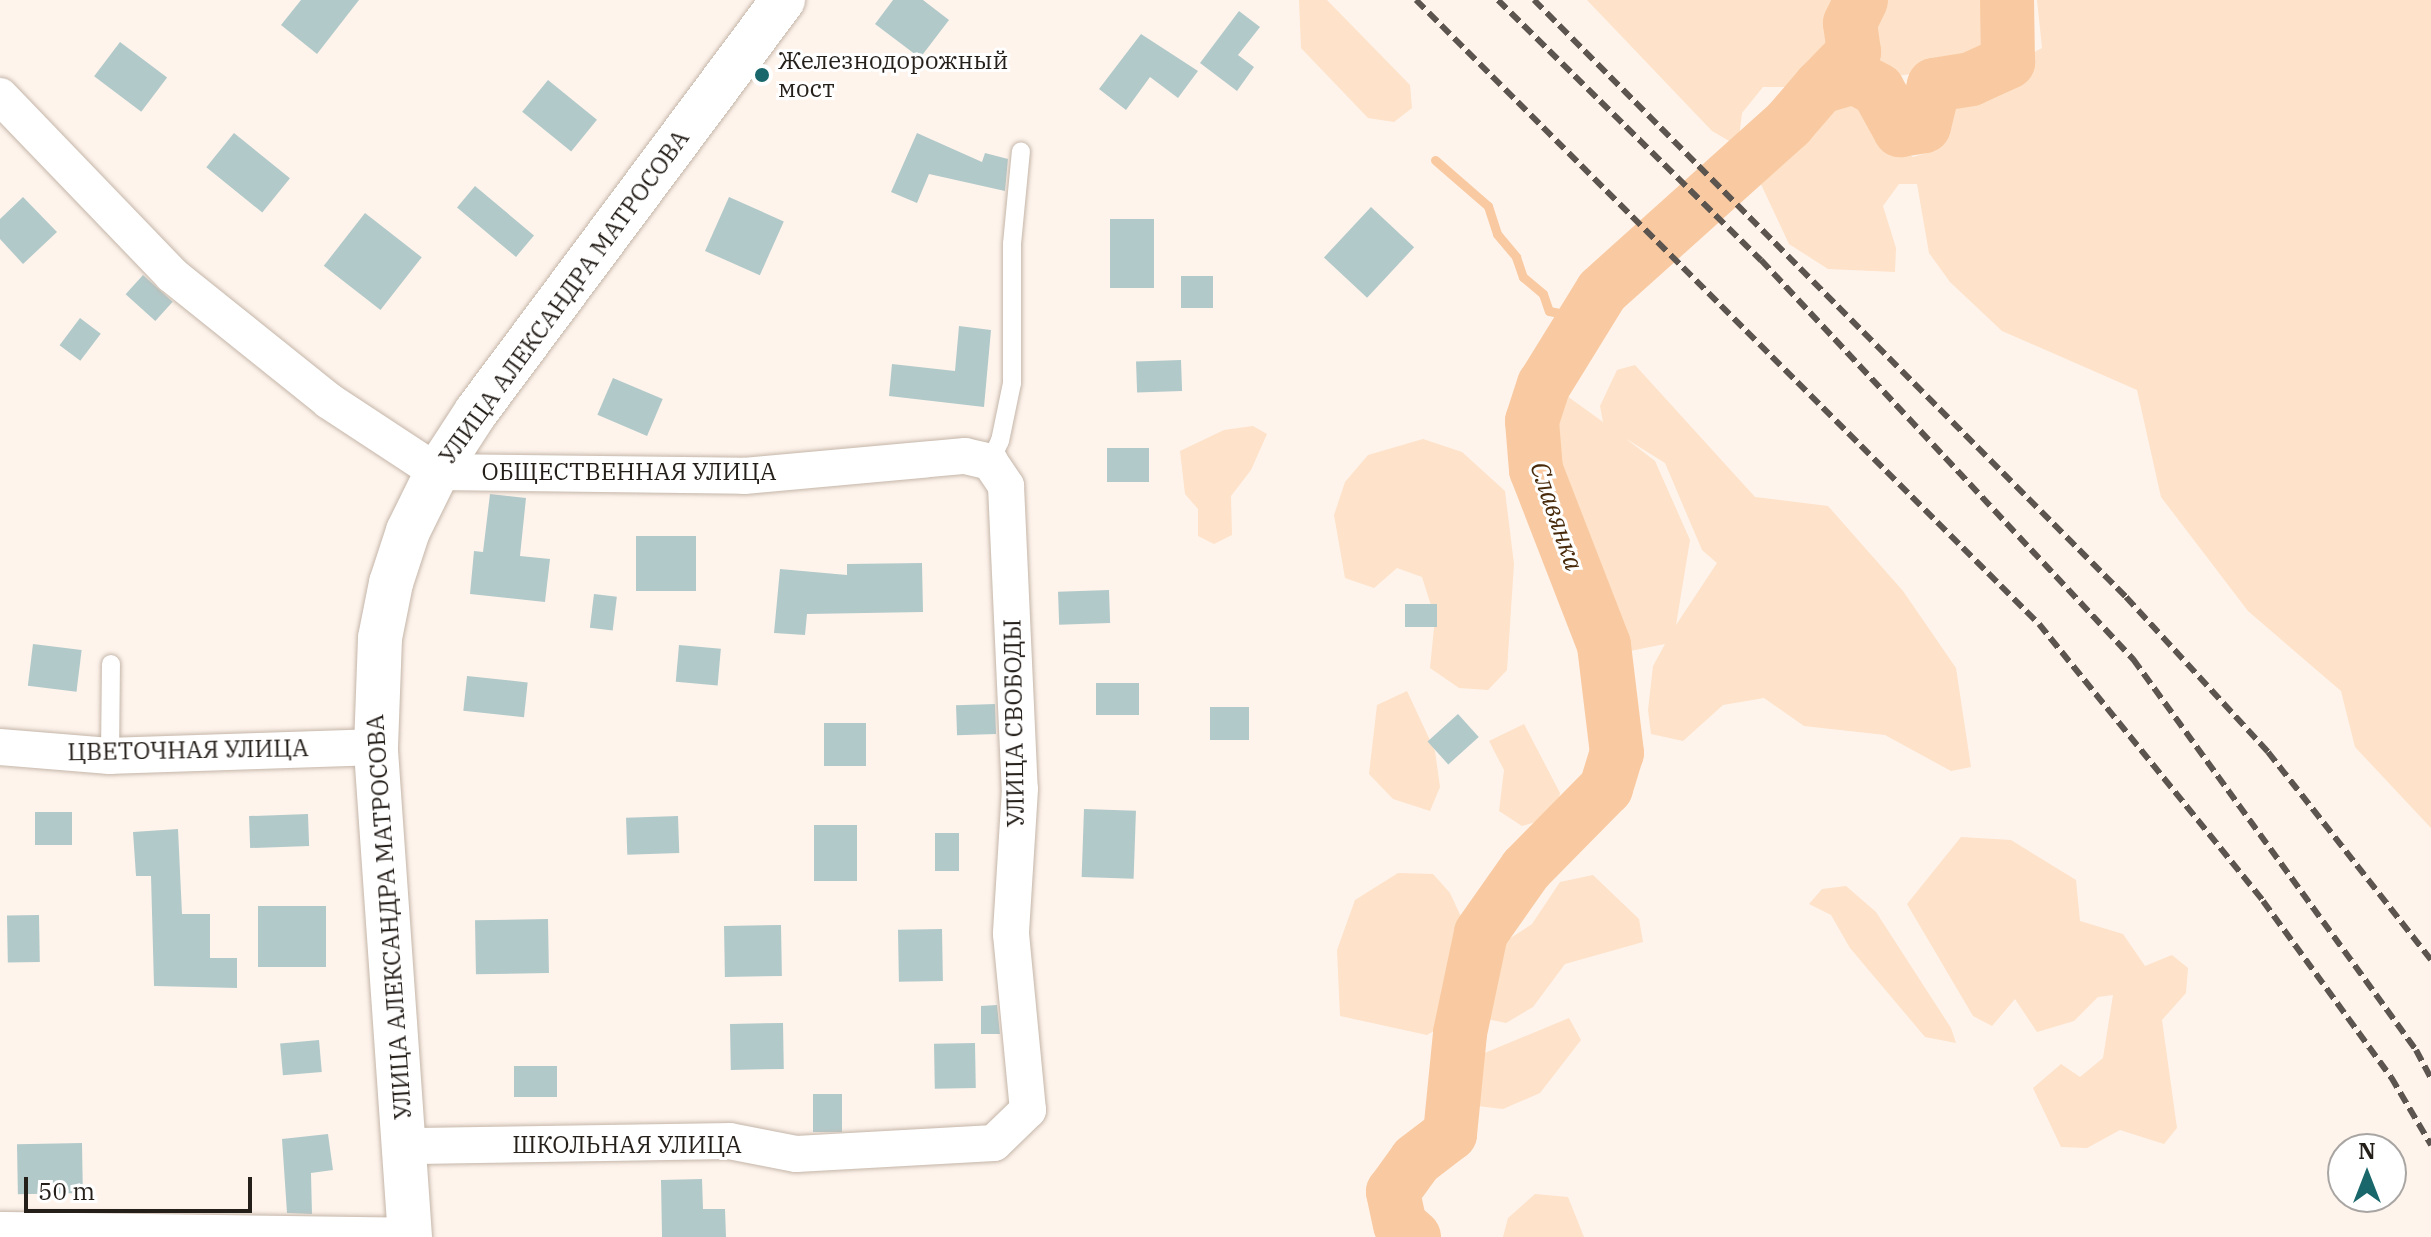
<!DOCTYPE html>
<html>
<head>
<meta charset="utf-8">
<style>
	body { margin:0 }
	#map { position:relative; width:2431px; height:1237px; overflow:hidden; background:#fef4ec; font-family:"IBM Plex Serif",serif }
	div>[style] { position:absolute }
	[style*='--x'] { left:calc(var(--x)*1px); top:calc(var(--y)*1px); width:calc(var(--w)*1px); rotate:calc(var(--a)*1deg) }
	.green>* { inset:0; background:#fee2c9 }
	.stream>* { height:9px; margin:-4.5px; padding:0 4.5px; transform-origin:4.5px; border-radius:4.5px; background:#f9caa1 }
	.river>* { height:54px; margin:-27px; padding:0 27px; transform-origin:27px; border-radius:27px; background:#f9caa1 }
	.building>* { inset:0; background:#b2c9ca; transform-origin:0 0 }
	.roads { filter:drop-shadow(0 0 2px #c4b5a8) drop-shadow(0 0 2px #c4b5a8) }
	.service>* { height:18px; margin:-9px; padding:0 9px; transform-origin:9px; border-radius:9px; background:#fff }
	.minor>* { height:36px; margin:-18px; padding:0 18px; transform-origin:18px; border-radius:18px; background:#fff }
	.secondary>* { height:44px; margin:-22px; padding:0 22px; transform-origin:22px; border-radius:22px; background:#fff }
	.rail>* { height:6px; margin-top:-3px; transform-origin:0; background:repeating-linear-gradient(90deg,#5c554f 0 12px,transparent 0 18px) }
	.dots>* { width:22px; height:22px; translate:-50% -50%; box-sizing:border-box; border:4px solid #fff; border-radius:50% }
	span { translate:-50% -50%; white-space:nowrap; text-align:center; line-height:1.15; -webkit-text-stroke:6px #fff; paint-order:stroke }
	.poi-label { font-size:24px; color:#251f1a }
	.left { translate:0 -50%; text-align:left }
	.street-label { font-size:24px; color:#251f1a }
	.water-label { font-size:26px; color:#482a0a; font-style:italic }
	.north { position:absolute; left:2327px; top:1133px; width:80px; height:80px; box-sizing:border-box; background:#fff; border:2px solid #a8a5a3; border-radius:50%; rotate:0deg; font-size:22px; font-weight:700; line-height:32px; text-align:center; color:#251f1a }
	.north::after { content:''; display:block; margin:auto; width:28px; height:36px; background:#19676a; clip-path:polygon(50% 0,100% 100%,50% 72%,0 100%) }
	.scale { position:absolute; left:24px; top:1177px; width:228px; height:36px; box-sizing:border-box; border:4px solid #251f1a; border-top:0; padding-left:10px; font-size:24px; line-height:28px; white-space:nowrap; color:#251f1a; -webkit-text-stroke:6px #fff; paint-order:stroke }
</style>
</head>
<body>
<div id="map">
	<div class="green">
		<i style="clip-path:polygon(1299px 0,1327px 0,1410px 85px,1412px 108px,1394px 122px,1368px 118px,1301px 48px)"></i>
		<i style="clip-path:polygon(1587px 0,1997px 0,2003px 33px,1992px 52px,1966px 68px,1895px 76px,1843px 56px,1791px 87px,1763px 87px,1742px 113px,1738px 146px,1712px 131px)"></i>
		<i style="clip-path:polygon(2037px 0,2431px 0,2431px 828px,2355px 747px,2341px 691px,2248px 611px,2161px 497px,2137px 390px,2002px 331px,1950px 282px,1929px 253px,1917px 184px,1899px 184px,1883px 206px,1896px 248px,1895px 272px,1828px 269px,1789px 244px,1758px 178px,1832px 97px,1855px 92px,1874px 102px,1897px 146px,1913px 157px,1937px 150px,1948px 125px,1933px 105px,2042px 48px)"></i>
		<i style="clip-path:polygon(evenodd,1635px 365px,1755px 497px,1828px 506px,1903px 591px,1956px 668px,1971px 767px,1951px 771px,1885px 735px,1804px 726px,1764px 698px,1723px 705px,1683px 741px,1651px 734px,1648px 710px,1653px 666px,1665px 644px,1625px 652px,1539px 435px,1556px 388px,1603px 422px,1600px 406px,1617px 370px,1635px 365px,1625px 438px,1665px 463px,1702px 550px,1717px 563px,1676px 625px,1690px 540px,1655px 461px,1625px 438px)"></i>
		<i style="clip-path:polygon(1253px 426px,1267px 434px,1251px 470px,1231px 496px,1232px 535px,1214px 544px,1198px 536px,1198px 509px,1185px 494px,1180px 451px,1224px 430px)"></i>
		<i style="clip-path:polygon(1423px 439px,1462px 452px,1505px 491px,1514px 564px,1507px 670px,1488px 690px,1459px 688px,1430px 668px,1435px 618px,1422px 577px,1397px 568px,1374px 588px,1345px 578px,1334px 515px,1345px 482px,1368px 455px)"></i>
		<i style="clip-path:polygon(1407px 691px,1435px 751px,1440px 787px,1430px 811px,1393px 799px,1369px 774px,1377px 705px)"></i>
		<i style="clip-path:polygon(1524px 724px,1560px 793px,1555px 816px,1522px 826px,1499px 811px,1504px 770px,1489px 741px)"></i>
		<i style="clip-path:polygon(1961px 837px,2011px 840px,2076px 880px,2080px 921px,2123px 934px,2145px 966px,2172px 955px,2188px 968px,2186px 993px,2162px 1020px,2177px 1128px,2164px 1144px,2120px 1130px,2087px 1148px,2061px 1147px,2033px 1088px,2061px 1064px,2080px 1077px,2103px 1058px,2113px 995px,2098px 997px,2074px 1021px,2037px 1032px,2015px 999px,1992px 1026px,1973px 1016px,1907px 904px)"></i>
		<i style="clip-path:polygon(1398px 873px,1433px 874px,1450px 893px,1469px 934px,1509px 939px,1532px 924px,1560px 882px,1593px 875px,1639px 919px,1643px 942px,1565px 964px,1533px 1007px,1506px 1023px,1463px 1014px,1427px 1035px,1340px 1016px,1337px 950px,1355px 900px)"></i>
		<i style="clip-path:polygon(1846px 886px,1876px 912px,1951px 1028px,1956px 1043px,1925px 1037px,1850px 948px,1831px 915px,1809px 904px,1822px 889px)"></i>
		<i style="clip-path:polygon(1569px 1018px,1581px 1040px,1540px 1093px,1503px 1109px,1469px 1105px,1463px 1062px)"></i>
		<i style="clip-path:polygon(1535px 1194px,1568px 1197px,1584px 1237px,1503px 1237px,1508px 1218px)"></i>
	</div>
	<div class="stream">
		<i style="--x:1435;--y:160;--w:70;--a:41"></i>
		<i style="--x:1488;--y:206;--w:29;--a:72"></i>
		<i style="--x:1497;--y:234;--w:30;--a:50"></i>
		<i style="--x:1516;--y:257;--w:21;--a:71"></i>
		<i style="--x:1523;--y:277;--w:26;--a:40"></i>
		<i style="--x:1543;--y:294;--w:18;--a:71"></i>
		<i style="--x:1549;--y:311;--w:38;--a:11"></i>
	</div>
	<div class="river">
		<i style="--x:1820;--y:87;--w:49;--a:-45.8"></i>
		<i style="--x:1854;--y:52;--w:29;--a:-98"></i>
		<i style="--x:1850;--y:23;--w:25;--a:-64"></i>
		<i style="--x:1414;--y:1237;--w:18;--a:-139"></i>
		<i style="--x:1400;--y:1225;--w:34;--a:-102"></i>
		<i style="--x:1393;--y:1192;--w:39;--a:-54"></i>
		<i style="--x:1416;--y:1160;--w:43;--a:-37.4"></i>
		<i style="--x:1450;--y:1134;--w:101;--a:-84.3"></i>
		<i style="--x:1460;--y:1033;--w:102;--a:-78.1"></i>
		<i style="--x:1481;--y:933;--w:78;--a:-54.9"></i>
		<i style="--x:1526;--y:869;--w:114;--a:-45.4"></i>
		<i style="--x:1606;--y:788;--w:37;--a:-73"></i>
		<i style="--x:1617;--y:753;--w:109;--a:-96.9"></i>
		<i style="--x:1604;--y:645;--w:188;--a:-111.2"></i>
		<i style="--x:1536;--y:470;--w:49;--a:-94.7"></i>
		<i style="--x:1532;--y:421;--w:38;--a:-72"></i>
		<i style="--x:1544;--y:385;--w:110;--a:-58.3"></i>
		<i style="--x:1602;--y:291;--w:251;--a:-41.9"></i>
		<i style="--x:1789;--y:123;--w:48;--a:-49.3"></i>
		<i style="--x:1820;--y:87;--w:35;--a:-16"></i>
		<i style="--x:1854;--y:77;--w:27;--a:28"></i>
		<i style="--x:1878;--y:90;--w:46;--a:61.2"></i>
		<i style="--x:1900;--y:130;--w:24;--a:-9"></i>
		<i style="--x:1924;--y:126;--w:42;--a:-76.3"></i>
		<i style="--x:1934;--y:85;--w:37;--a:-9"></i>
		<i style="--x:1971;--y:79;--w:41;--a:-24.7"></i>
		<i style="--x:2008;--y:62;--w:62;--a:-90.9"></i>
	</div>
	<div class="building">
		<i style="clip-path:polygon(301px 0,359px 0,317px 54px,281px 25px)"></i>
		<i style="clip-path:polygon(893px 0,923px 0,949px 20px,920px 58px,875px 24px)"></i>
		<i style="clip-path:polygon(1239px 11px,1260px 27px,1238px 55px,1254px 67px,1237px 91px,1200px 63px)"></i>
		<i style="clip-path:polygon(1141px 34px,1198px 71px,1178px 98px,1150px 77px,1126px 110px,1099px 89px)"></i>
		<i style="left:120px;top:42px;width:59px;height:43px;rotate:37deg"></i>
		<i style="left:548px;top:80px;width:63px;height:41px;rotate:39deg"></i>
		<i style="left:234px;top:133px;width:72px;height:44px;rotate:39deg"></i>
		<i style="clip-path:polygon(917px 133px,982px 162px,985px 153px,1008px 159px,1005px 191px,929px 174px,917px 203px,891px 192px)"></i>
		<i style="left:475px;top:186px;width:77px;height:28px;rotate:40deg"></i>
		<i style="clip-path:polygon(23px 197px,57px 232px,23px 264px,0 239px,0 219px)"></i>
		<i style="left:729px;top:197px;width:60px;height:59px;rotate:24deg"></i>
		<i style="left:1371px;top:207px;width:59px;height:69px;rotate:43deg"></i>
		<i style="left:365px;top:213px;width:72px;height:67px;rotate:38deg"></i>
		<i style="left:1110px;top:219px;width:44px;height:69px"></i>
		<i style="left:143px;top:275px;width:40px;height:26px;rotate:42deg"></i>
		<i style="left:1181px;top:276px;width:32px;height:32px"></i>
		<i style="left:80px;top:318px;width:26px;height:34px;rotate:37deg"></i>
		<i style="clip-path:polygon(959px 326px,991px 330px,984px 407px,889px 396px,892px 364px,955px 371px)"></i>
		<i style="left:1181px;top:360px;width:31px;height:45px;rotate:88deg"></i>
		<i style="left:613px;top:378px;width:54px;height:40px;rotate:23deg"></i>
		<i style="left:1149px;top:448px;width:34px;height:42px;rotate:90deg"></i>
		<i style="clip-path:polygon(490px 494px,526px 498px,520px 556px,550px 559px,545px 602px,470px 594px,474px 551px,483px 552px)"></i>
		<i style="left:636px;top:536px;width:60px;height:55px"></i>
		<i style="clip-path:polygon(922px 563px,923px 612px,807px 614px,805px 635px,774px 633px,780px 569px,847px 575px,847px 564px)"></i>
		<i style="left:1109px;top:590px;width:33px;height:51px;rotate:88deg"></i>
		<i style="left:594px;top:594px;width:23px;height:34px;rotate:7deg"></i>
		<i style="left:1405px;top:604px;width:32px;height:23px"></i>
		<i style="left:33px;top:644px;width:49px;height:42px;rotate:7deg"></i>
		<i style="left:679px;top:645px;width:42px;height:37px;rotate:5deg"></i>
		<i style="left:467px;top:676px;width:61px;height:35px;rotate:6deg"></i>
		<i style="left:1139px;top:683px;width:32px;height:43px;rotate:90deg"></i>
		<i style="left:995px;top:704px;width:30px;height:39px;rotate:88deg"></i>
		<i style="left:1249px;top:707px;width:33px;height:39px;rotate:90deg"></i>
		<i style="left:1458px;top:714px;width:31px;height:41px;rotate:48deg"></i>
		<i style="left:824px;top:723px;width:42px;height:43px"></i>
		<i style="left:1084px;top:809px;width:52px;height:68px;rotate:2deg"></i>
		<i style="left:35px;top:812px;width:37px;height:33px"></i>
		<i style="left:308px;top:814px;width:32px;height:59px;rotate:88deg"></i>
		<i style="left:678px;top:816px;width:37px;height:52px;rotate:88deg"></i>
		<i style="left:814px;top:825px;width:43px;height:56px"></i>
		<i style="clip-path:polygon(178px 829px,182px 914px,210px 914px,210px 958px,237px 958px,237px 988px,154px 986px,151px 876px,136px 876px,133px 832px)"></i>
		<i style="left:935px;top:833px;width:24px;height:38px"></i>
		<i style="left:258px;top:906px;width:68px;height:61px"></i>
		<i style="left:39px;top:915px;width:47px;height:32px;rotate:89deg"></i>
		<i style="left:548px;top:919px;width:54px;height:73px;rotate:89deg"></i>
		<i style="left:781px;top:925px;width:51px;height:57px;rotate:89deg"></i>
		<i style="left:942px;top:929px;width:52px;height:44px;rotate:89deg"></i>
		<i style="clip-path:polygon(997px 1005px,1000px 1034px,981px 1034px,981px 1006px)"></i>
		<i style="left:783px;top:1023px;width:46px;height:53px;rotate:89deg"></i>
		<i style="left:319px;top:1040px;width:32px;height:39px;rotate:85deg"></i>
		<i style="left:975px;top:1043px;width:45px;height:41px;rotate:89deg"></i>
		<i style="left:557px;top:1066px;width:31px;height:43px;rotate:90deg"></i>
		<i style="left:813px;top:1094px;width:29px;height:38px"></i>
		<i style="clip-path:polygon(328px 1134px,333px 1170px,311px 1173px,312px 1214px,287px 1213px,282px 1139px)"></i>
		<i style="left:82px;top:1143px;width:50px;height:65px;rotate:89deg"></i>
		<i style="clip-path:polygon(702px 1179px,703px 1209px,725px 1209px,726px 1237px,662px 1237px,661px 1180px)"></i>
	</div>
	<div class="roads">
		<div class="service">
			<i style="--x:990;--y:462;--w:23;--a:-65"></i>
			<i style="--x:1000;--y:441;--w:59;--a:-78.3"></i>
			<i style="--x:1012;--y:383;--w:139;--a:-90"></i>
			<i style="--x:1012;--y:244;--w:93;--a:-84.5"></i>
			<i style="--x:110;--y:756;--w:92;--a:-89.4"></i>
		</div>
		<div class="minor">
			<i style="--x:0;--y:96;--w:248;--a:46.1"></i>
			<i style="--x:172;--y:275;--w:201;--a:38.7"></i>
			<i style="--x:329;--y:401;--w:129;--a:33.3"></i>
			<i style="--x:437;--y:472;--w:307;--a:0.7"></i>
			<i style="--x:744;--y:476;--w:222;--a:-5.2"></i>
			<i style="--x:965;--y:456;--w:26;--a:13"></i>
			<i style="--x:990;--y:462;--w:29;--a:56"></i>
			<i style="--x:1006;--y:486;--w:303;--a:87.4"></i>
			<i style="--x:1020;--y:789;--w:145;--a:93.6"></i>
			<i style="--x:1011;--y:934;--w:177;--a:84.5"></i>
			<i style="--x:1028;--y:1110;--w:47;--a:135.9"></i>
			<i style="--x:994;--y:1143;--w:198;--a:176.8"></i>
			<i style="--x:796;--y:1154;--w:68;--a:-169"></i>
			<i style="--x:729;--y:1141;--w:326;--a:179.1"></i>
			<i style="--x:0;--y:747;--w:110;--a:4.7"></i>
			<i style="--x:110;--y:756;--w:266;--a:-1.9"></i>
			<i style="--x:0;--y:1230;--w:410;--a:0.8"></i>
		</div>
		<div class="secondary">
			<i style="--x:410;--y:1237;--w:491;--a:-94"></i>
			<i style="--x:376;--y:747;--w:109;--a:-87.9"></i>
			<i style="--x:380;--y:638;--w:56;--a:-78.7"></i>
			<i style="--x:391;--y:583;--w:55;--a:-71.9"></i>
			<i style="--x:408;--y:531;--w:66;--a:-63.8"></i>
			<i style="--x:437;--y:472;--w:72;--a:-57"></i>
			<i style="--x:476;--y:412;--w:514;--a:-53.31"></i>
		</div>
	</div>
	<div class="rail">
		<i style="--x:1416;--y:0;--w:882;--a:45.05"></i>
		<i style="--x:2039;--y:624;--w:356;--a:51"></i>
		<i style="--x:2263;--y:901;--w:218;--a:54"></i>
		<i style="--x:2391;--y:1077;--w:79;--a:59.5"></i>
		<i style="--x:1498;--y:0;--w:370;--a:44.7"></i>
		<i style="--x:1761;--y:260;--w:546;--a:47.01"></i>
		<i style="--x:2133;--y:659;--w:483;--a:54.1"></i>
		<i style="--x:2416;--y:1050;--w:32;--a:62"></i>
		<i style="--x:1534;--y:0;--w:841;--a:45.24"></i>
		<i style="--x:2126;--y:597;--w:210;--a:47.5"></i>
		<i style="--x:2268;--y:752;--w:264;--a:51.9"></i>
	</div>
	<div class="dots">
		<i style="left:762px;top:75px;background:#19676a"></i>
	</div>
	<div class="poi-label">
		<span class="left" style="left:778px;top:75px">Железнодорожный<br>мост</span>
	</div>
	<div class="street-label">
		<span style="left:564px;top:297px;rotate:-54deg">УЛИЦА АЛЕКСАНДРА МАТРОСОВА</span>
		<span style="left:629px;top:472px">ОБЩЕСТВЕННАЯ УЛИЦА</span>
		<span style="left:1014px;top:723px;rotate:-91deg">УЛИЦА СВОБОДЫ</span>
		<span style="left:188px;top:750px;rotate:-1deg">ЦВЕТОЧНАЯ УЛИЦА</span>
		<span style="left:389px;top:917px;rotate:-94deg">УЛИЦА АЛЕКСАНДРА МАТРОСОВА</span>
		<span style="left:627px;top:1145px">ШКОЛЬНАЯ УЛИЦА</span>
	</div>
	<div class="water-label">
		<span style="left:1557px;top:516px;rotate:71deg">Славянка</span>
	</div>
	<div class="north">N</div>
	<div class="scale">50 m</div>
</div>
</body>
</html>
